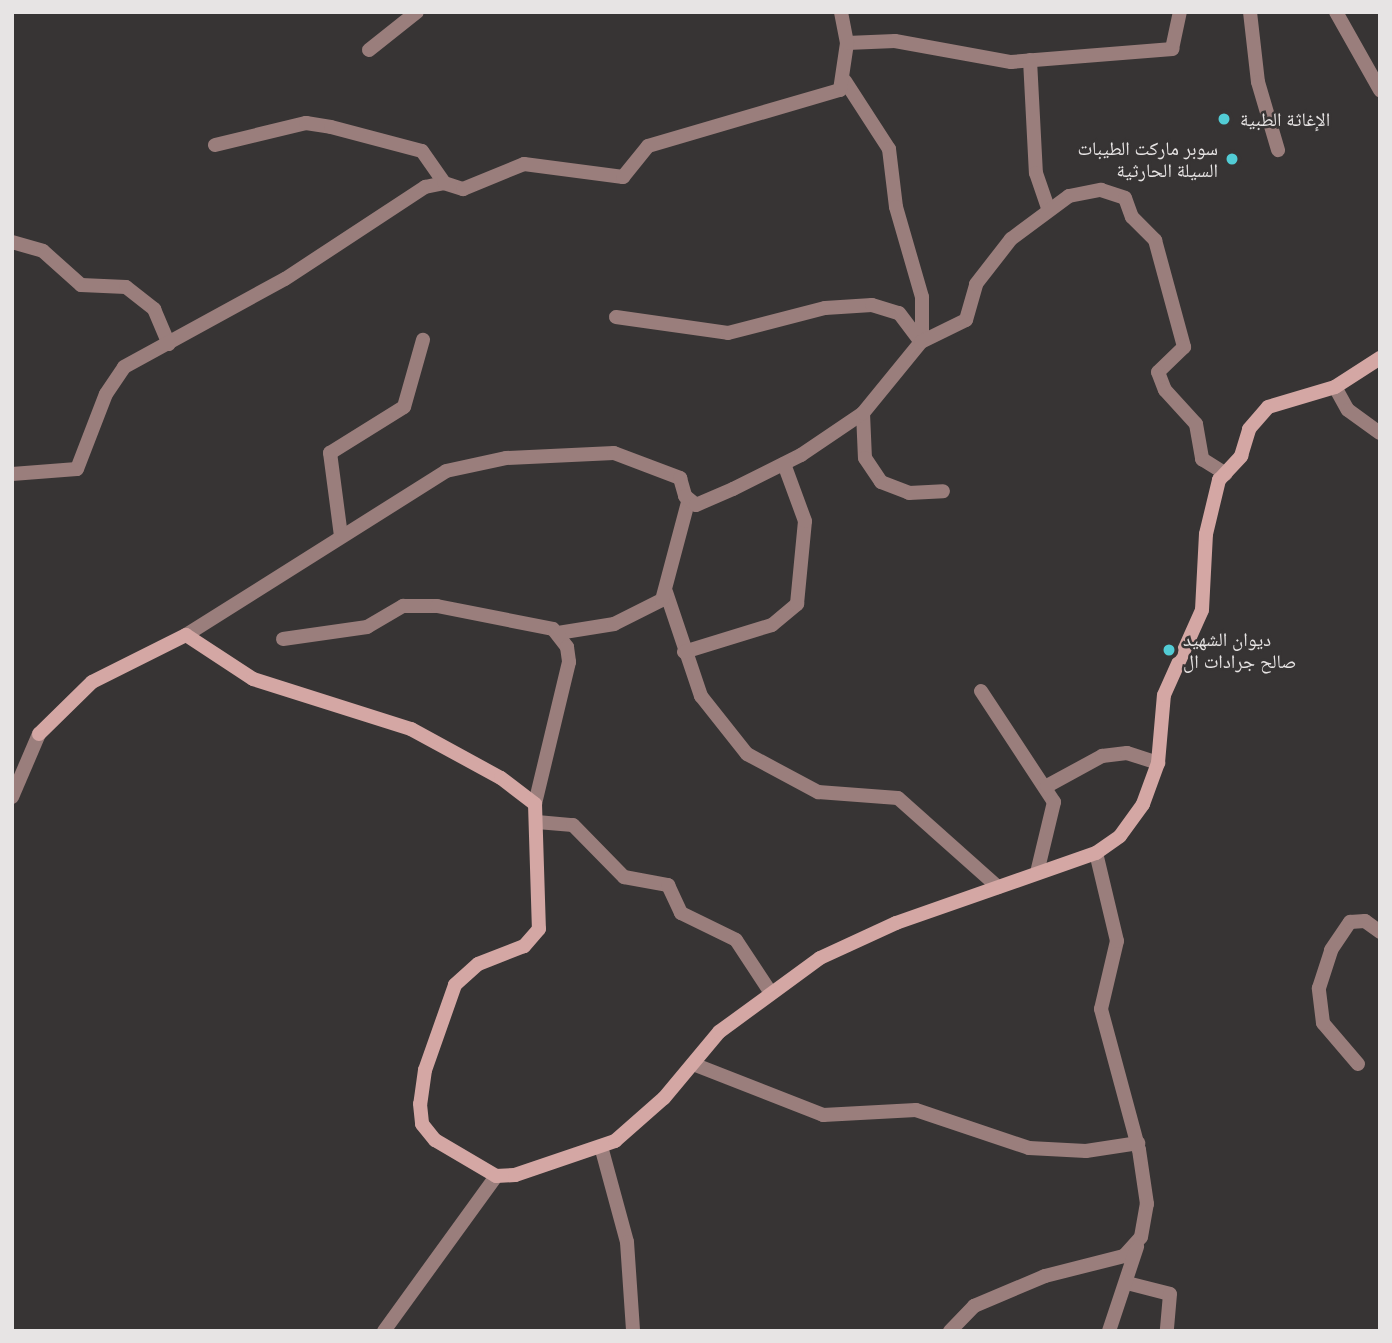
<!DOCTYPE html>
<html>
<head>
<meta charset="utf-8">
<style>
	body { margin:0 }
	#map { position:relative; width:1392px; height:1343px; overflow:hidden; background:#373434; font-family:Lato,"Noto Naskh Arabic",sans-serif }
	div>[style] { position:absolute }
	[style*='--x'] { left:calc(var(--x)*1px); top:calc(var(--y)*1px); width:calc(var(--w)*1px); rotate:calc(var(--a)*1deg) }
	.street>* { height:14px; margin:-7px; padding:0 7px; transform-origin:7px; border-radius:7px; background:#9a7e7c }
	.secondary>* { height:14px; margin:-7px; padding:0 7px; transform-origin:7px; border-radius:7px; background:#d4a7a4 }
	.dots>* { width:19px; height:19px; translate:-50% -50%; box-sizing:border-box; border:4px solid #373434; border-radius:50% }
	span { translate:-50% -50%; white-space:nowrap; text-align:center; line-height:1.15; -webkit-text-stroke:5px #373434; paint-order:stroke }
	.poi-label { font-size:19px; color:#e7e4e4 }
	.left { translate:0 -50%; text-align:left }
	.right { translate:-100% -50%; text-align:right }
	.frame { position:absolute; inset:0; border:14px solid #e7e4e4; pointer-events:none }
</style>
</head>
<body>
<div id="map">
	<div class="street">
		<i style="--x:1250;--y:12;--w:70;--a:83.5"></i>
		<i style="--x:1258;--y:82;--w:71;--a:73.6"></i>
		<i style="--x:1336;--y:12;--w:90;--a:60.6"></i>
		<i style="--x:847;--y:43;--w:48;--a:-2.4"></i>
		<i style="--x:895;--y:41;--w:118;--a:10.3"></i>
		<i style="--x:1011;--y:62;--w:162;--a:-4.6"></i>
		<i style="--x:1172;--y:49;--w:38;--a:-78"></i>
		<i style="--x:369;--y:50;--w:61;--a:-38.4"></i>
		<i style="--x:1030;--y:60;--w:113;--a:87"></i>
		<i style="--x:1036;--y:173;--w:39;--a:71"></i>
		<i style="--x:845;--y:81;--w:81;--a:57.1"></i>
		<i style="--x:889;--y:149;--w:58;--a:83.1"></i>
		<i style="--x:896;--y:207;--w:94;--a:73.9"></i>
		<i style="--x:922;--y:297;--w:40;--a:90"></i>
		<i style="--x:215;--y:145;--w:94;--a:-13.6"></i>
		<i style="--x:306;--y:123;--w:25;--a:9"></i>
		<i style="--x:331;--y:127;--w:94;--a:14.8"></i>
		<i style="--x:422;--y:151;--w:39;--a:55"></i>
		<i style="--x:12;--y:242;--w:32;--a:16"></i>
		<i style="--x:43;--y:251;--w:51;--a:41.8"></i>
		<i style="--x:81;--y:285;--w:45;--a:2.5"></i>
		<i style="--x:126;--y:287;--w:36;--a:38"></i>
		<i style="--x:154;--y:309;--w:38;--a:67"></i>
		<i style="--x:616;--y:317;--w:113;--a:8.1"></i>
		<i style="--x:728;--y:333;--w:100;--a:-14.5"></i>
		<i style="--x:825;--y:308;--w:47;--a:-3.7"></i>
		<i style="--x:872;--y:305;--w:28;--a:17"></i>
		<i style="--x:899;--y:313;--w:36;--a:53"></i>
		<i style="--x:1335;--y:387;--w:26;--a:61"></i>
		<i style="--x:1348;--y:410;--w:39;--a:36"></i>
		<i style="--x:863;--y:413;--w:45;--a:87.5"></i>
		<i style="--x:865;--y:458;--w:29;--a:56"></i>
		<i style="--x:881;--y:482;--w:30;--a:21"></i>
		<i style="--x:909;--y:493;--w:34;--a:-3"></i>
		<i style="--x:12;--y:474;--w:65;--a:-4.4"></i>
		<i style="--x:77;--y:469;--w:80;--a:-68.9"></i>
		<i style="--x:106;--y:394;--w:32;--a:-56"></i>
		<i style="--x:124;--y:367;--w:183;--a:-28.7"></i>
		<i style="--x:285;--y:279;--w:168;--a:-33.3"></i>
		<i style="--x:425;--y:187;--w:19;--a:-12"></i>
		<i style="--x:444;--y:183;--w:20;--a:18"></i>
		<i style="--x:463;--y:189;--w:66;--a:-22.3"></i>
		<i style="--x:524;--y:164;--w:100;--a:7.5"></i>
		<i style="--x:623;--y:177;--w:40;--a:-51"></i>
		<i style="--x:648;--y:146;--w:200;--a:-16.3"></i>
		<i style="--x:840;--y:90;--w:48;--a:-81.5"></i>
		<i style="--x:847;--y:43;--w:32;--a:-101"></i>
		<i style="--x:341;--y:536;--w:84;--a:-97.5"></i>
		<i style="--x:330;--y:453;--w:87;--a:-31.9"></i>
		<i style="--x:404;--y:407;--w:70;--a:-74.2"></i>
		<i style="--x:666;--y:592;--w:110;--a:71.4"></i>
		<i style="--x:701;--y:696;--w:74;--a:51.6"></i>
		<i style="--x:747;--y:754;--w:81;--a:28.2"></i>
		<i style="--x:818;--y:792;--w:80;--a:4.3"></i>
		<i style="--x:898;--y:798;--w:134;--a:41.7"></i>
		<i style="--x:558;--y:633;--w:57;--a:-9.1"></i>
		<i style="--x:614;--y:624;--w:54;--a:-26.6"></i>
		<i style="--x:662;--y:600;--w:101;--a:-75.1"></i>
		<i style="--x:186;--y:635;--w:307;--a:-32.2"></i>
		<i style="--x:446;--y:471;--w:61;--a:-12.2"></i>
		<i style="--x:506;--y:458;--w:108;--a:-2.7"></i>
		<i style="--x:614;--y:453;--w:71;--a:20.7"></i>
		<i style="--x:680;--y:478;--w:19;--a:74"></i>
		<i style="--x:685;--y:496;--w:14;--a:39"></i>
		<i style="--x:696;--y:505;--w:40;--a:-23.4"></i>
		<i style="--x:733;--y:489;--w:76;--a:-26.6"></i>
		<i style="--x:801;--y:455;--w:75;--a:-34.1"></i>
		<i style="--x:863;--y:413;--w:92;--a:-50.8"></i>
		<i style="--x:921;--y:342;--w:50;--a:-26.1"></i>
		<i style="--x:966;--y:320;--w:37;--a:-74"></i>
		<i style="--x:976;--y:284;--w:57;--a:-52.1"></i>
		<i style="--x:1011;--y:239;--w:72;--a:-36.6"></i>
		<i style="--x:1069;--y:196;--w:33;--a:-11"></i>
		<i style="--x:1101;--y:190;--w:25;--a:18"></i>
		<i style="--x:1125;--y:198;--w:20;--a:70"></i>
		<i style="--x:1132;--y:217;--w:33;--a:45"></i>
		<i style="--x:1155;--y:240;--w:111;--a:74.8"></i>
		<i style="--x:1184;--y:347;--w:36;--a:136"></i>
		<i style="--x:1158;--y:372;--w:19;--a:69"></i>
		<i style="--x:1165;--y:390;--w:46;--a:47.6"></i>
		<i style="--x:1196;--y:424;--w:36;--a:80"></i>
		<i style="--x:1202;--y:459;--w:28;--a:32"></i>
		<i style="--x:283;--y:639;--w:85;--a:-8.1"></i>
		<i style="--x:367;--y:627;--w:42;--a:-30.3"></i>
		<i style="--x:403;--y:606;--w:34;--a:0"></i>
		<i style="--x:437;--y:606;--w:118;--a:11.2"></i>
		<i style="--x:553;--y:629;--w:23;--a:52"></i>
		<i style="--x:567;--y:647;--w:15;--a:82"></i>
		<i style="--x:569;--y:662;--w:146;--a:103.5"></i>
		<i style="--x:684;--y:652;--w:92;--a:-17.1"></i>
		<i style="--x:772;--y:625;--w:33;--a:-40"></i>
		<i style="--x:797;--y:604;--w:83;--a:-84.5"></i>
		<i style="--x:805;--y:521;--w:61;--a:-110.2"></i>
		<i style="--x:981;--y:691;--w:133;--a:56.7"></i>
		<i style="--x:1054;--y:802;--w:73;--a:103.5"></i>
		<i style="--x:1047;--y:786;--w:63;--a:-28.6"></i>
		<i style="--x:1102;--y:756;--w:25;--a:-7"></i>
		<i style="--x:1127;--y:753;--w:33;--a:18"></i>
		<i style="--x:12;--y:797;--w:69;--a:-66.8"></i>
		<i style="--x:537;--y:822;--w:36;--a:5"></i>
		<i style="--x:573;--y:825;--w:73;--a:45.6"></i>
		<i style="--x:624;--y:877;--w:45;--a:10.3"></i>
		<i style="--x:668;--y:885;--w:31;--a:65"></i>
		<i style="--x:681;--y:913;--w:61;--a:26.1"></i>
		<i style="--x:736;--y:940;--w:60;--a:56.6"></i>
		<i style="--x:693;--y:1064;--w:140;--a:21.4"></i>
		<i style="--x:823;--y:1115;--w:93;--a:-3.1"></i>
		<i style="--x:916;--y:1110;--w:119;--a:18.6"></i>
		<i style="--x:1029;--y:1148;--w:57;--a:3"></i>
		<i style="--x:1086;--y:1151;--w:53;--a:-8.7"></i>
		<i style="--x:1358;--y:1064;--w:54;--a:-130.5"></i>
		<i style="--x:1323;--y:1023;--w:35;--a:-97"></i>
		<i style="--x:1319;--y:988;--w:40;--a:-72"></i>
		<i style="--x:1331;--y:950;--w:34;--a:-56"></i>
		<i style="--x:1350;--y:922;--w:15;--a:-4"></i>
		<i style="--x:1365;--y:921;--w:19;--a:36"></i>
		<i style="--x:602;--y:1150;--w:95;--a:74.8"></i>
		<i style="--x:627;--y:1242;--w:89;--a:86.1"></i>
		<i style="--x:1127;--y:1283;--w:44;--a:14.3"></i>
		<i style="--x:1170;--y:1294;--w:37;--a:95"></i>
		<i style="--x:384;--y:1331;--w:191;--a:-54.1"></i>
		<i style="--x:950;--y:1331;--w:35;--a:-46"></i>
		<i style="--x:974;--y:1306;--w:77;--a:-22.9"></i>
		<i style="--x:1045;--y:1276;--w:81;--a:-14.2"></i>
		<i style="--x:1124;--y:1256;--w:25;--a:-48"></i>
		<i style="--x:1141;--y:1237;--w:34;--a:-80"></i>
		<i style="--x:1147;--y:1204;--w:55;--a:-98.4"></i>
		<i style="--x:1139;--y:1150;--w:146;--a:-105.1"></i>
		<i style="--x:1101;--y:1009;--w:70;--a:-76.8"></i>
		<i style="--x:1117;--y:941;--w:90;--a:-103.4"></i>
		<i style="--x:1109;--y:1331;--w:89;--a:-71.6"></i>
	</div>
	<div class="secondary">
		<i style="--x:39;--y:734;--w:74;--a:-44.5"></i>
		<i style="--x:92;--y:682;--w:105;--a:-26.6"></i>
		<i style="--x:186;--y:635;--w:80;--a:33.3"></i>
		<i style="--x:253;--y:679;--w:166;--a:17.6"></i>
		<i style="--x:411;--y:729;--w:102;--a:28.6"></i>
		<i style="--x:501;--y:778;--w:43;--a:37.4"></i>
		<i style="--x:535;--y:804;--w:125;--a:88.2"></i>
		<i style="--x:539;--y:929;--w:23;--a:131"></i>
		<i style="--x:524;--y:946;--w:49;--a:158.6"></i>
		<i style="--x:478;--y:964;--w:31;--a:138"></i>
		<i style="--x:455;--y:985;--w:90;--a:109.4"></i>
		<i style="--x:425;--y:1070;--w:34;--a:98"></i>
		<i style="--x:420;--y:1104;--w:20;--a:84"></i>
		<i style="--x:422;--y:1124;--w:21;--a:51"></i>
		<i style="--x:435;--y:1140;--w:71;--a:30.5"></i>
		<i style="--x:496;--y:1176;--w:19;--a:-3"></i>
		<i style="--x:515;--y:1175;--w:106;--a:-18.8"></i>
		<i style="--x:615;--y:1141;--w:65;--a:-41.3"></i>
		<i style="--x:664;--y:1098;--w:86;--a:-50.2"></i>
		<i style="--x:719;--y:1032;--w:125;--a:-36.2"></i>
		<i style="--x:820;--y:958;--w:84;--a:-24.7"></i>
		<i style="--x:896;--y:923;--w:212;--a:-19.3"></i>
		<i style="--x:1096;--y:853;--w:29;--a:-35"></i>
		<i style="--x:1120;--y:836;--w:39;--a:-54"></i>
		<i style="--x:1143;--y:804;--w:44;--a:-69.9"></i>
		<i style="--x:1158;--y:763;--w:68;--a:-85"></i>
		<i style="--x:1164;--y:695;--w:93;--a:-65.9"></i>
		<i style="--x:1202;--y:610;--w:76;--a:-87"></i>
		<i style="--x:1206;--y:534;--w:56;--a:-76.5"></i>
		<i style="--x:1219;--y:480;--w:33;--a:-47"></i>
		<i style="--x:1241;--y:456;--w:28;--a:-73"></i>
		<i style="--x:1249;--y:429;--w:29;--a:-49"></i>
		<i style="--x:1268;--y:407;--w:70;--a:-16.6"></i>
		<i style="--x:1335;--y:387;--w:54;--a:-32.8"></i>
	</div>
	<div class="dots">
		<i style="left:1224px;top:119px;background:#52ccd5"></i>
		<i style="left:1232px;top:159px;background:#52ccd5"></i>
		<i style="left:1169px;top:650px;background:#52ccd5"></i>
	</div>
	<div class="poi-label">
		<span class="left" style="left:1240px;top:119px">الإغاثة الطبية</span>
		<span class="right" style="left:1218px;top:159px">سوبر ماركت الطيبات<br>السيلة الحارثية</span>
		<span class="left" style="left:1183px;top:650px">ديوان الشهيد<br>صالح جرادات ال</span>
	</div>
	<div class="frame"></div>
</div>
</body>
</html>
